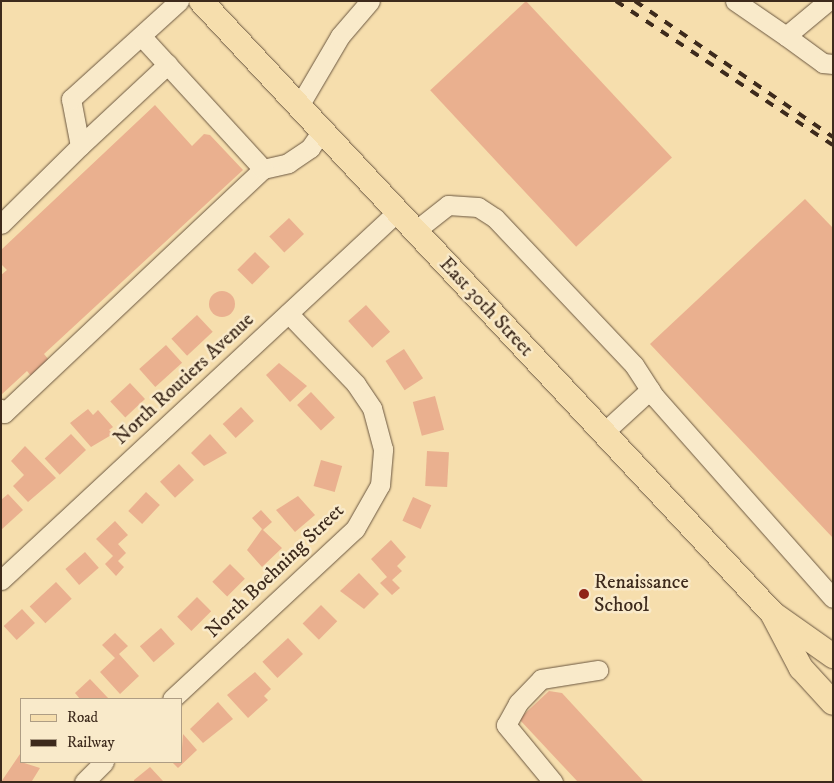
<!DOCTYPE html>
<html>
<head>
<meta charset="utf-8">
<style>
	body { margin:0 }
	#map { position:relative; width:834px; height:783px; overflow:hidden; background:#f6dead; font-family:"IM FELL DW Pica",serif }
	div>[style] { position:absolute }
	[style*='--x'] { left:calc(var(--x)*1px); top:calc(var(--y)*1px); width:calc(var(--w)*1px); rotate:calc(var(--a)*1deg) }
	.building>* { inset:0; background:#eab08f; transform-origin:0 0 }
	.round { border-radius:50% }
	.roads { filter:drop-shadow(0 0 1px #6b5740) drop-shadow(0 0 1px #6b5740) }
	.minor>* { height:19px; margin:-9.5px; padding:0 9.5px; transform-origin:9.5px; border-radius:9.5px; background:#f9eaca }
	.major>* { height:24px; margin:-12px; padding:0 12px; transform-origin:12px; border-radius:12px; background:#f6dead }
	.rail>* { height:4px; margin-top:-2px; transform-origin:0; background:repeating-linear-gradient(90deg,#3d2a1c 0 9px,transparent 0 18px) }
	.dots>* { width:14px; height:14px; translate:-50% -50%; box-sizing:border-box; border:2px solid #f9eaca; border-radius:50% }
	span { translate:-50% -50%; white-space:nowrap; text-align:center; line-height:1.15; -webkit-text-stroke:5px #f9eaca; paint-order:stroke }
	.street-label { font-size:20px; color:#3d2a1c }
	.poi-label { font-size:20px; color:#3d2a1c }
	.left { translate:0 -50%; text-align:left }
	.frame { position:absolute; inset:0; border:2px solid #3d2a1c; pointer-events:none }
	.legend { position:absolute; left:20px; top:698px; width:162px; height:65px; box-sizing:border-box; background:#f9eaca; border:1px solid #ae9d84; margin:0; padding:6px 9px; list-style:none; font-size:15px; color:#3d2a1c }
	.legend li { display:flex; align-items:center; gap:10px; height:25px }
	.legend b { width:25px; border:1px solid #ae9d84 }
</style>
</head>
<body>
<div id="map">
	<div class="building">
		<i style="left:526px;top:1px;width:214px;height:131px;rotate:47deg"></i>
		<i style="clip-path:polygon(155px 105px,192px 146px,204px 134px,210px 135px,243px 170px,44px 354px,49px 360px,31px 376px,27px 371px,1px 395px,1px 275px,7px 270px,1px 264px,1px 250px)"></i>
		<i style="clip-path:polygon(805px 199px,833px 228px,833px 538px,650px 344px)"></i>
		<i style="left:289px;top:218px;width:22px;height:27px;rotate:47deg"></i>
		<i style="left:255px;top:252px;width:21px;height:25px;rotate:45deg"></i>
		<i class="round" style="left:209px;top:291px;width:26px;height:26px"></i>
		<i style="left:366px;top:305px;width:36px;height:24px;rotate:48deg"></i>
		<i style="left:197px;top:315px;width:23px;height:35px;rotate:47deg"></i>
		<i style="left:166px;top:345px;width:24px;height:36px;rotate:48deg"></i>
		<i style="left:404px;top:349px;width:35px;height:22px;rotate:57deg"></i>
		<i style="clip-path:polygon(279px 363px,307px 386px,290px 402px,266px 375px)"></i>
		<i style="left:130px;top:383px;width:22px;height:27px;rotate:47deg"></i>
		<i style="left:311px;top:392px;width:35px;height:19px;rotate:47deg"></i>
		<i style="left:435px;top:396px;width:35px;height:23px;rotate:75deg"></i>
		<i style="left:241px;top:407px;width:19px;height:25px;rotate:47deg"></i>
		<i style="clip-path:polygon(88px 409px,93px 415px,98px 410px,113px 427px,109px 430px,113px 434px,91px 447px,70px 423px)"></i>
		<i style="left:71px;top:434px;width:22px;height:36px;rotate:47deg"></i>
		<i style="clip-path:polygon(210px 434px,227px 453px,204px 466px,191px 453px)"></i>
		<i style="clip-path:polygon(25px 446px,56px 478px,28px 502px,13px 486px,24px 475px,11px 461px)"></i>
		<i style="left:427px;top:451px;width:22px;height:35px;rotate:3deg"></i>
		<i style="left:321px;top:460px;width:22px;height:27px;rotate:16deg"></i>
		<i style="left:179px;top:464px;width:22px;height:26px;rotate:47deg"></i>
		<i style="left:146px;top:492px;width:19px;height:26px;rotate:43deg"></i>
		<i style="clip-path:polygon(8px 494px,23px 510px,1px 530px,1px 500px)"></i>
		<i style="clip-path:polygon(298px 496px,315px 515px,295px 532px,276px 510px)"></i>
		<i style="left:413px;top:497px;width:20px;height:26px;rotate:24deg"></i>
		<i style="clip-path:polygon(261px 510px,272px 522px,263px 530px,282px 548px,262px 567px,247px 550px,262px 529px,252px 518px)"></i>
		<i style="clip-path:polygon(115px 521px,128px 535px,118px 544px,126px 553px,118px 561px,124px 567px,116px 576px,105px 564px,113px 556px,96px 539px)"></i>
		<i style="clip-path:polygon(391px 540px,406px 557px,397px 566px,402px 571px,392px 580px,400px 588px,392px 595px,380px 583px,387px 577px,371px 559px)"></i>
		<i style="left:85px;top:552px;width:21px;height:26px;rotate:49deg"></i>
		<i style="left:230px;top:564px;width:21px;height:25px;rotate:45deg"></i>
		<i style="clip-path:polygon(359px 573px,379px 594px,364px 609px,340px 591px)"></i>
		<i style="left:56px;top:582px;width:23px;height:36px;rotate:47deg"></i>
		<i style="left:197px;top:597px;width:20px;height:28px;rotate:45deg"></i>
		<i style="left:321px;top:605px;width:23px;height:26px;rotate:45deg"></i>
		<i style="left:22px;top:609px;width:19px;height:25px;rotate:47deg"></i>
		<i style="left:161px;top:628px;width:21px;height:28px;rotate:49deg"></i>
		<i style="clip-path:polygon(115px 633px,128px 646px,119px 654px,139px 676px,120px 694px,100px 672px,115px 658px,102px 645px)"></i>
		<i style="left:288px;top:638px;width:22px;height:35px;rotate:47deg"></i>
		<i style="clip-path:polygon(255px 672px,271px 689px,264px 696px,268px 700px,248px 718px,227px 695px)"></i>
		<i style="clip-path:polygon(90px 679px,109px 699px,80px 699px,75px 693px)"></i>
		<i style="clip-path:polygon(549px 691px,562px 693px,644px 782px,578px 782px,519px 719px)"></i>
		<i style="clip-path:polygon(218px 702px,233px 719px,203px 743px,190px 729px)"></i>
		<i style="clip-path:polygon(183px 734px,197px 750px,178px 768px,172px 762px,181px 762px)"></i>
		<i style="clip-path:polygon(20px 754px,21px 762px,40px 768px,32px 781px,1px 782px)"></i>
		<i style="clip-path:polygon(150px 767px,163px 781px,134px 782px,134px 780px)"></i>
	</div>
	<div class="roads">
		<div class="minor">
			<i style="--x:735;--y:1;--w:62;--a:34.5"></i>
			<i style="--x:786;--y:36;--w:55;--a:-39.8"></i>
			<i style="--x:786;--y:36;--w:46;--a:36.1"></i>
			<i style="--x:823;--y:63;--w:10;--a:6"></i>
			<i style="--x:299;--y:106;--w:81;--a:-59.6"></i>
			<i style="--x:340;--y:36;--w:46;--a:-49.4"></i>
			<i style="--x:80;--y:146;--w:120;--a:-43"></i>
			<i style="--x:263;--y:169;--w:26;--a:-13"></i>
			<i style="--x:288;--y:163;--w:27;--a:-34"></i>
			<i style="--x:310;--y:148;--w:21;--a:-55"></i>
			<i style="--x:1;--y:224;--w:111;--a:-44.6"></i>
			<i style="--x:80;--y:146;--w:48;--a:-100.8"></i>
			<i style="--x:71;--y:99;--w:146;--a:-42.2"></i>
			<i style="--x:415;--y:231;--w:42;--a:-38.2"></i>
			<i style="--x:448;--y:205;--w:30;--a:4"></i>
			<i style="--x:478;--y:207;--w:20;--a:33"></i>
			<i style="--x:495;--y:218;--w:202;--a:46.6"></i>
			<i style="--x:634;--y:365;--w:38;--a:57"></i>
			<i style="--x:655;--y:397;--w:268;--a:48.5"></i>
			<i style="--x:1;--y:409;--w:5;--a:53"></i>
			<i style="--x:4;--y:413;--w:356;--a:-43.3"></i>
			<i style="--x:263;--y:169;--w:180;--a:-132.5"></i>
			<i style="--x:603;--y:433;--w:64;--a:-42.5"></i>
			<i style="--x:1;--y:580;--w:541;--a:-42.9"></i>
			<i style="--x:172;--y:699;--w:250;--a:-42.9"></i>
			<i style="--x:355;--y:529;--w:51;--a:-60.4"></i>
			<i style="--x:380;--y:485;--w:36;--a:-85"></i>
			<i style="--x:383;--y:449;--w:42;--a:-105"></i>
			<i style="--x:372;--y:408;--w:29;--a:-124"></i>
			<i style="--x:356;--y:384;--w:98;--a:-133.8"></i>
			<i style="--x:84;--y:782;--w:28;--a:-45"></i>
			<i style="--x:553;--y:782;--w:74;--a:-129.5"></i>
			<i style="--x:506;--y:725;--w:25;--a:-61"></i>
			<i style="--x:518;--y:703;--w:33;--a:-46"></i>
			<i style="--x:541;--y:679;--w:58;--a:-9"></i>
		</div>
		<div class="major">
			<i style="--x:201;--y:1;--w:837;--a:46.98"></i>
			<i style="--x:772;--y:613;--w:75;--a:35.2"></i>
			<i style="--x:773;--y:615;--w:60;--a:62.2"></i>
			<i style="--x:801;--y:668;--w:47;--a:47.6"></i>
		</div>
	</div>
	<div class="rail">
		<i style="--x:616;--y:1;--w:260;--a:33.6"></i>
		<i style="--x:635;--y:1;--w:240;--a:34.5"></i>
	</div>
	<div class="dots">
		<i style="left:584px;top:594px;background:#8f2418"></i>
	</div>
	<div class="street-label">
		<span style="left:486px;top:307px;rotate:47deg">East 30th Street</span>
		<span style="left:184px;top:379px;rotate:-43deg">North Routiers Avenue</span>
		<span style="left:275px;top:571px;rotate:-44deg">North Boehning Street</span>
	</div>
	<div class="poi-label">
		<span class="left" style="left:594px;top:594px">Renaissance<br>School</span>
	</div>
	<div class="frame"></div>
	<ul class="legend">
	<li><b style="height:6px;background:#f6dead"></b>Road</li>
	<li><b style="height:6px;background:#3d2a1c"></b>Railway</li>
	</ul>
</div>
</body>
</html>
